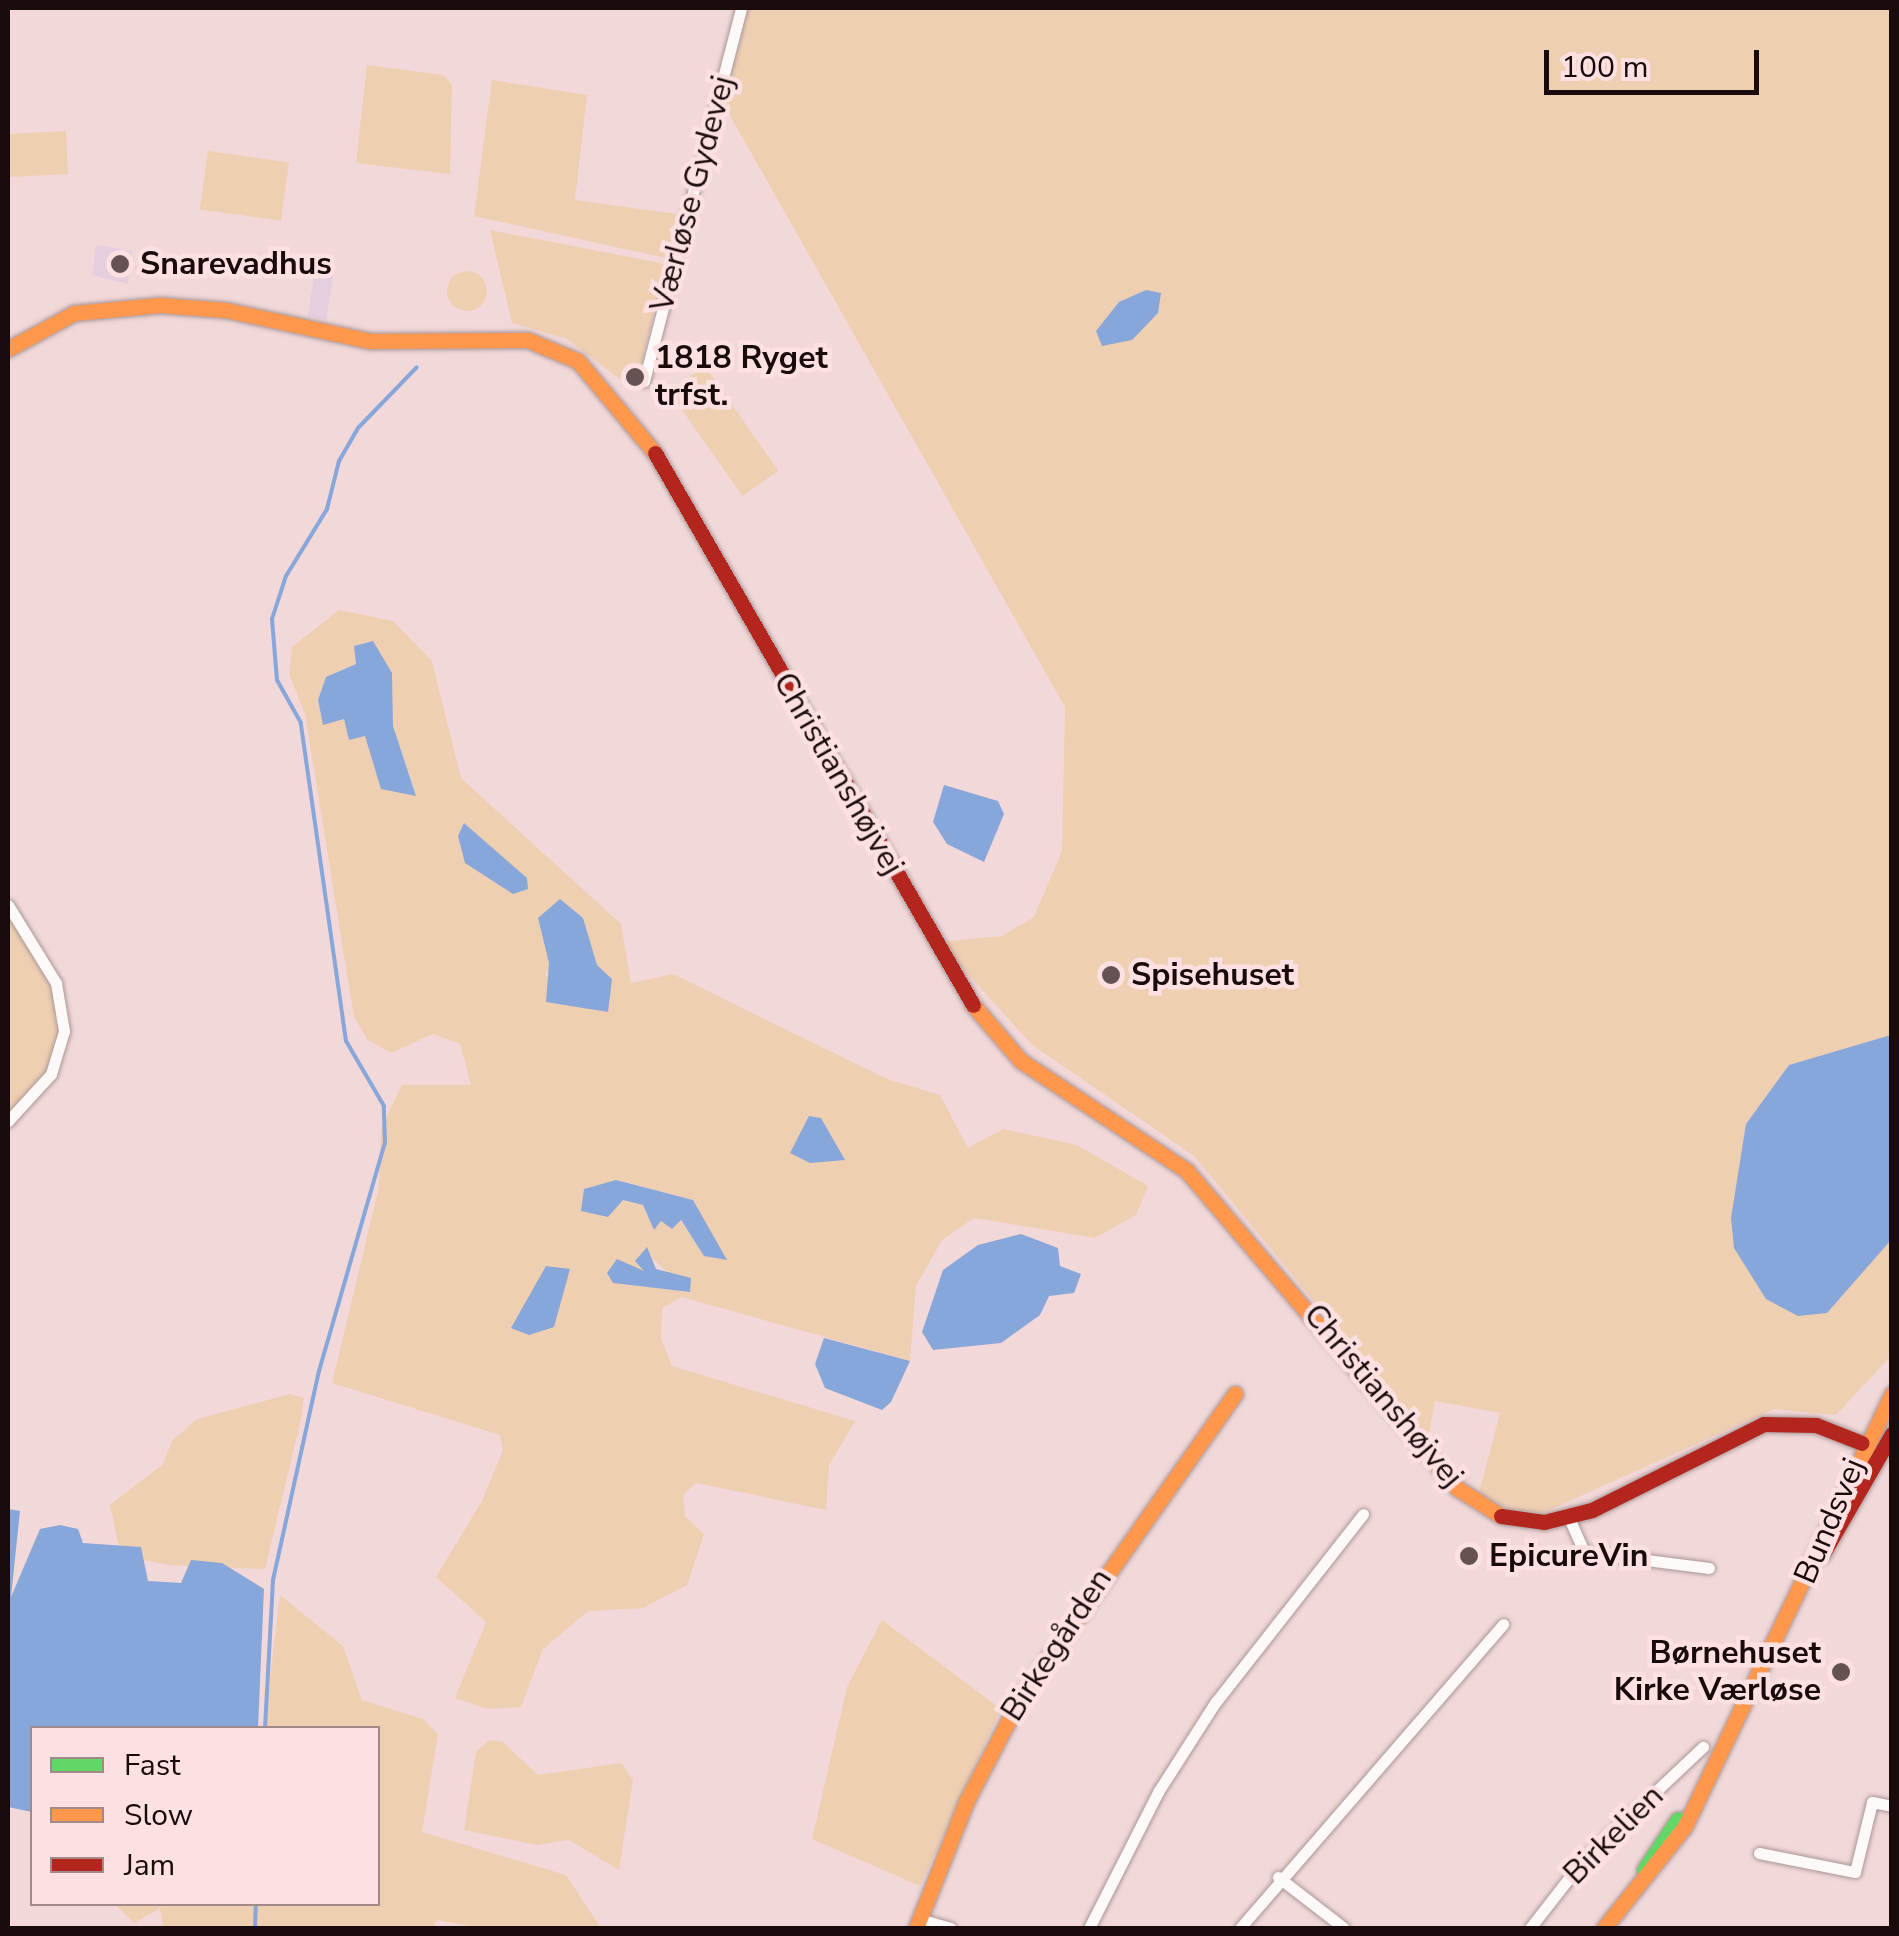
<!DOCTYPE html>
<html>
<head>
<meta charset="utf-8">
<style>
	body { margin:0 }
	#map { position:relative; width:1899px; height:1936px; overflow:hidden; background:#f2d8d9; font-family:"Nunito Sans",sans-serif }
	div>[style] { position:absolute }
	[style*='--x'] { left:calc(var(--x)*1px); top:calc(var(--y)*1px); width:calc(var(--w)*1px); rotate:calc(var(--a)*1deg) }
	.green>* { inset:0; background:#efcfb2; transform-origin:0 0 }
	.round { border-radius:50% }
	.water>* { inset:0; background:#87a6d9 }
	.stream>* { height:4px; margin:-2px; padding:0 2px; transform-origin:2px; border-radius:2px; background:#87a6d9 }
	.building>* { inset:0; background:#e5cfdf; transform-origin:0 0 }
	.roads { filter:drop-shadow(0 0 2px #aa9798) drop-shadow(0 0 2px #aa9798) }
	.street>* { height:11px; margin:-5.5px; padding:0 5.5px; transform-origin:5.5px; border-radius:5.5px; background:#fdf9f9 }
	.fast>* { height:15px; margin:-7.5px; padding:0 7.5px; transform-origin:7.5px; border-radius:7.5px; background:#63d668 }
	.slow>* { height:15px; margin:-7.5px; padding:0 7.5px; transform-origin:7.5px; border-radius:7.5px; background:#ff974d }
	.jam>* { height:15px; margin:-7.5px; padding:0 7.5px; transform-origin:7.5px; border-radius:7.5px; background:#b3261e }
	.dots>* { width:28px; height:28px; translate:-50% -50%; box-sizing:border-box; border:5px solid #fde0e1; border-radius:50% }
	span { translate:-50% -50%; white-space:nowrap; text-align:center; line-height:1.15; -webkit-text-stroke:9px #fde0e1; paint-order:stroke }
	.street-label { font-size:32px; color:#190a0b }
	.poi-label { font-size:32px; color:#190a0b; font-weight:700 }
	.left { translate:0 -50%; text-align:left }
	.right { translate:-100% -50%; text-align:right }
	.frame { position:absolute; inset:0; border:10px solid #190a0b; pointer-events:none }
	.legend { position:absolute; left:30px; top:1726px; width:350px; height:180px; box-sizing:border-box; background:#fde0e1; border:2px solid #a28a8b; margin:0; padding:12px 18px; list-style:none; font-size:30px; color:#190a0b }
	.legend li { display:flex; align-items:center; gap:20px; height:50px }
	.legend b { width:50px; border:2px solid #a28a8b }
	.scale { position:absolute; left:1544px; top:50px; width:215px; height:45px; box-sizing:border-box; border:5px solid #190a0b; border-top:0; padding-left:12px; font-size:30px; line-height:35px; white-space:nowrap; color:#190a0b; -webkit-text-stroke:8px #fde0e1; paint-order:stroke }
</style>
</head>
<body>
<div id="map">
	<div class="green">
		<i style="clip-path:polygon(748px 8px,1891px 8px,1892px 1355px,1836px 1415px,1774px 1409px,1543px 1513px,1509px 1509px,1479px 1493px,1500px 1413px,1435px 1401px,1428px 1439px,1194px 1156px,1031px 1044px,939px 942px,1002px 936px,1034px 917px,1062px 851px,1065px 707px,724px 105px)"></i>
		<i style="clip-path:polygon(367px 65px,443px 75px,452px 85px,450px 174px,356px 163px)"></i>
		<i style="clip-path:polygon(492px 80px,587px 95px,575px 200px,677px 214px,666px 258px,474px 216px)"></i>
		<i style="left:66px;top:131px;width:43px;height:58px;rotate:87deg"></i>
		<i style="left:208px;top:151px;width:82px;height:59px;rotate:8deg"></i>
		<i style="clip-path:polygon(490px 230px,666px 264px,641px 364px,625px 383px,567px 339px,512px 323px)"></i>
		<i class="round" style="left:447px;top:271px;width:40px;height:40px"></i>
		<i style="left:705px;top:366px;width:128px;height:44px;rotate:55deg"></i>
		<i style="clip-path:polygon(evenodd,339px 610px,393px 621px,432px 661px,461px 778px,621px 924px,631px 983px,673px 974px,887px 1079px,940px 1095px,968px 1148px,1003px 1129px,1077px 1145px,1148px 1186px,1136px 1215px,1095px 1238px,974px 1218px,942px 1240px,916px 1286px,910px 1361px,682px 1297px,662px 1308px,661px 1338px,672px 1366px,855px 1421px,829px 1465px,826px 1510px,696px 1483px,683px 1495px,685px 1516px,704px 1534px,687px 1585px,643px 1608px,588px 1611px,543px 1649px,521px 1707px,488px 1709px,455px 1698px,486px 1622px,436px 1577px,482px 1501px,503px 1450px,500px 1435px,332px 1383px,379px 1187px,381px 1128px,402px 1085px,471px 1085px,460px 1044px,433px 1034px,391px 1053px,368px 1040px,354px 1017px,305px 714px,289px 674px,292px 647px,339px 610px,356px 664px,392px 673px,393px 726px,416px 795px,365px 736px,350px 739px,344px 718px,323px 724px,318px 700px,326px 677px,356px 664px,339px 610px,583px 918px,597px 965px,612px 979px,545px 976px,583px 918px,339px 610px,617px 1180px,693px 1200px,726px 1260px,705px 1256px,680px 1220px,647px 1216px,643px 1205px,623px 1200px,614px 1207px,593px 1187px,617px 1180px,339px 610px,617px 1259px,633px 1272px,645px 1272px,653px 1259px,689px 1292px,613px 1283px,617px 1259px)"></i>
		<i style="clip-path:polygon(8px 911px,60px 997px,61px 1034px,48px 1072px,8px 1116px)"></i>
		<i style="clip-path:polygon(290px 1394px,304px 1398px,301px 1419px,265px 1569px,169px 1565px,139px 1559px,118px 1543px,110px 1505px,163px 1464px,172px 1441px,197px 1419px)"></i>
		<i style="clip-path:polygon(280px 1595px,343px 1646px,362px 1700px,423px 1719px,438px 1734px,422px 1832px,566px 1875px,601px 1928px,481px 1928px,437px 1920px,433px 1928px,163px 1928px,160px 1908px,134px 1923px,115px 1904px,378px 1904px,378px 1728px,264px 1728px)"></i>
		<i style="clip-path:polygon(882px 1620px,1001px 1709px,920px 1886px,812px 1839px,847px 1687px)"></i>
		<i style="clip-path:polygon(489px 1740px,503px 1742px,538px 1775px,621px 1763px,633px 1780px,619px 1870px,569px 1840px,537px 1845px,464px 1830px,476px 1752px)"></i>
	</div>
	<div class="water">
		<i style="clip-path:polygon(1146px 290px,1161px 293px,1158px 313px,1132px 340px,1102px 346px,1096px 331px,1119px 302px)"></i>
		<i style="clip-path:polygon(373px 641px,392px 673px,393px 726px,416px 796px,381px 789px,365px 736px,349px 740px,344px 719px,323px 725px,318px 700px,326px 677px,356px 664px,354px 646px)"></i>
		<i style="clip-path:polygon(944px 785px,998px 801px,1004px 814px,984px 862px,947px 844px,933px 822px)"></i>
		<i style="clip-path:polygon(464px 823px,527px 878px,528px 889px,513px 894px,465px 863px,458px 836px)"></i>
		<i style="clip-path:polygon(560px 899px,583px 918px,597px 965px,612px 979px,608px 1012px,546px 1002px,549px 963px,538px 918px)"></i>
		<i style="clip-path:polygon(1891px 1035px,1891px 1240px,1827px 1313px,1798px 1316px,1766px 1299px,1734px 1248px,1731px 1218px,1746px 1124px,1789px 1065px)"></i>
		<i style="clip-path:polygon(809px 1116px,821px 1118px,845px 1160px,810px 1163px,790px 1153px)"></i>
		<i style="clip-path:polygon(616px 1180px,693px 1200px,727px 1260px,704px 1256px,681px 1220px,672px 1229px,661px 1221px,654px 1230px,643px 1205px,623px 1200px,608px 1217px,581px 1211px,584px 1189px)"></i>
		<i style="clip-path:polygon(1021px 1234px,1058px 1248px,1060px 1266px,1081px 1274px,1074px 1293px,1049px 1296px,1040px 1315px,1001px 1343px,933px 1350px,922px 1332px,943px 1270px,978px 1245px)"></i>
		<i style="clip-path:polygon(647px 1247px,656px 1269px,691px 1278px,690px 1292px,613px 1283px,607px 1273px,617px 1259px,644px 1271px,635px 1261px)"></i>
		<i style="clip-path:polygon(546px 1266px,570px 1269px,554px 1327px,529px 1335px,511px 1328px)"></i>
		<i style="clip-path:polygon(824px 1338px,910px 1361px,891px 1402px,882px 1410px,825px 1388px,815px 1364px)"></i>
		<i style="clip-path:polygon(8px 1509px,20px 1511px,11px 1597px,40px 1529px,60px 1525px,78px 1529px,83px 1543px,141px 1547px,148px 1581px,181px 1583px,191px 1560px,222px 1563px,264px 1589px,258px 1728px,32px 1728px,32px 1812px,8px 1807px)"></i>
	</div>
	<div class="stream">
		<i style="--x:265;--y:1728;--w:148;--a:-86.9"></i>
		<i style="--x:273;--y:1580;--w:214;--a:-77.6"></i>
		<i style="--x:319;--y:1371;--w:237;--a:-73.9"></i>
		<i style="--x:385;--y:1143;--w:37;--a:-92"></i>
		<i style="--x:384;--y:1106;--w:75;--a:-120.3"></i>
		<i style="--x:346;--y:1041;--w:321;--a:-98.1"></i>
		<i style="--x:301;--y:723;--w:49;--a:-119.2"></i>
		<i style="--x:277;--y:680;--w:61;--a:-94.7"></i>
		<i style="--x:272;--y:619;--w:45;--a:-72"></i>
		<i style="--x:286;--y:576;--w:79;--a:-58.5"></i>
		<i style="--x:327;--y:509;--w:49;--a:-76"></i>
		<i style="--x:339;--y:461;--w:39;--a:-60"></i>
		<i style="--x:359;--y:427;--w:83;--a:-46"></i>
		<i style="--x:255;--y:1928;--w:24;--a:-88"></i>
	</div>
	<div class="building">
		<i style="clip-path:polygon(96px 245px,132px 251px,128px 284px,92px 275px)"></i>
		<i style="left:315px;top:269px;width:19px;height:48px;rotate:9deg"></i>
	</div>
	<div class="roads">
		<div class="street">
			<i style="--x:644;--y:381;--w:385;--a:-75.4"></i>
			<i style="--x:8;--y:905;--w:92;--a:58.4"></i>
			<i style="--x:56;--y:983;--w:49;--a:80.5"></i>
			<i style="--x:64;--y:1031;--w:45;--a:106.8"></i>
			<i style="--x:51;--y:1074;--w:64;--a:132.5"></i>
			<i style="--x:1569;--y:1518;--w:37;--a:66"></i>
			<i style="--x:1584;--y:1552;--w:126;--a:7.3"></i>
			<i style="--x:1759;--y:1853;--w:98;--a:11.2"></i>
			<i style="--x:1855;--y:1872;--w:72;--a:-76.3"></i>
			<i style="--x:1872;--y:1802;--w:20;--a:11"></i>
			<i style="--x:1278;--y:1877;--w:83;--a:37.7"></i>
			<i style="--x:919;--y:1919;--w:33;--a:16"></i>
			<i style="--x:1089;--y:1928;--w:153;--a:-63.1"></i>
			<i style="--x:1158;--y:1792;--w:106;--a:-57.4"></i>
			<i style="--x:1215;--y:1703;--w:240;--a:-51.9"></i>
			<i style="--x:1240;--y:1928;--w:402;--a:-49.1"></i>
			<i style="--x:1530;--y:1928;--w:86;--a:-52.1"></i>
			<i style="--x:1583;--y:1860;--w:165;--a:-43.3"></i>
		</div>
		<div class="fast">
			<i style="--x:1644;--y:1870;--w:61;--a:-56.3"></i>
		</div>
		<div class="slow">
			<i style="--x:8;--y:349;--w:75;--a:-28.6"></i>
			<i style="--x:74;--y:313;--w:86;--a:-5.3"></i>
			<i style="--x:160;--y:305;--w:66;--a:4.3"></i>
			<i style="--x:226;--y:310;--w:147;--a:12.1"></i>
			<i style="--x:370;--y:341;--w:158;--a:-0.4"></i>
			<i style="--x:528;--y:340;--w:54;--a:22.8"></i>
			<i style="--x:578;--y:361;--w:120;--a:50.1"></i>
			<i style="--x:973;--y:1005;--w:74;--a:49.4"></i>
			<i style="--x:1021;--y:1061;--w:199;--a:33.5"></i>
			<i style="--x:1187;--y:1171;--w:416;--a:49.6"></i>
			<i style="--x:1457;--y:1488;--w:52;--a:32.5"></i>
			<i style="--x:916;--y:1928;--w:138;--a:-68.3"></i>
			<i style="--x:967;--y:1800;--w:113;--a:-62.5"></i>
			<i style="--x:1019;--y:1700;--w:375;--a:-54.8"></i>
			<i style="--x:1604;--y:1928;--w:130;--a:-51.5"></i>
			<i style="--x:1685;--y:1826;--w:480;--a:-64.4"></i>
		</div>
		<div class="jam">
			<i style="--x:655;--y:453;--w:637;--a:60.05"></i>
			<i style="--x:1501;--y:1516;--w:43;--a:7.9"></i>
			<i style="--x:1544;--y:1522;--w:49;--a:-14"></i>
			<i style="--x:1592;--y:1510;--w:192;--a:-26.6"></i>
			<i style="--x:1764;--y:1424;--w:52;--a:1.1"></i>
			<i style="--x:1816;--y:1425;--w:49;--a:21.4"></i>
			<i style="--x:1822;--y:1555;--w:140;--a:-60"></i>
		</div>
	</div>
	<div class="dots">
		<i style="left:120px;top:264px;background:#655253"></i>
		<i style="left:635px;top:377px;background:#655253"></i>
		<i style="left:1111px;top:975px;background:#655253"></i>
		<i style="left:1469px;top:1556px;background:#655253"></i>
		<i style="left:1841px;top:1672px;background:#655253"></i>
	</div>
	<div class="street-label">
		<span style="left:693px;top:194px;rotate:-75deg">Værløse Gydevej</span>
		<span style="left:838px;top:774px;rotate:60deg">Christianshøjvej</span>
		<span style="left:1383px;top:1396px;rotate:50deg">Christianshøjvej</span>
		<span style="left:1830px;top:1521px;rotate:-67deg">Bundsvej</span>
		<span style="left:1057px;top:1645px;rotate:-57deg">Birkegården</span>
		<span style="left:1614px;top:1835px;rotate:-45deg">Birkelien</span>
	</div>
	<div class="poi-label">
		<span class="left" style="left:140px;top:264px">Snarevadhus</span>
		<span class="left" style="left:655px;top:377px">1818 Ryget<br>trfst.</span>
		<span class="left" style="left:1131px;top:975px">Spisehuset</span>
		<span class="left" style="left:1489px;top:1556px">EpicureVin</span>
		<span class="right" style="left:1821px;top:1672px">Børnehuset<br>Kirke Værløse</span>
	</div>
	<div class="frame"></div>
	<ul class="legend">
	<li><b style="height:12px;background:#63d668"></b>Fast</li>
	<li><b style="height:12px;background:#ff974d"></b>Slow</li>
	<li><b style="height:12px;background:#b3261e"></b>Jam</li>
	</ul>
	<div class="scale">100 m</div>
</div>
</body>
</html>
